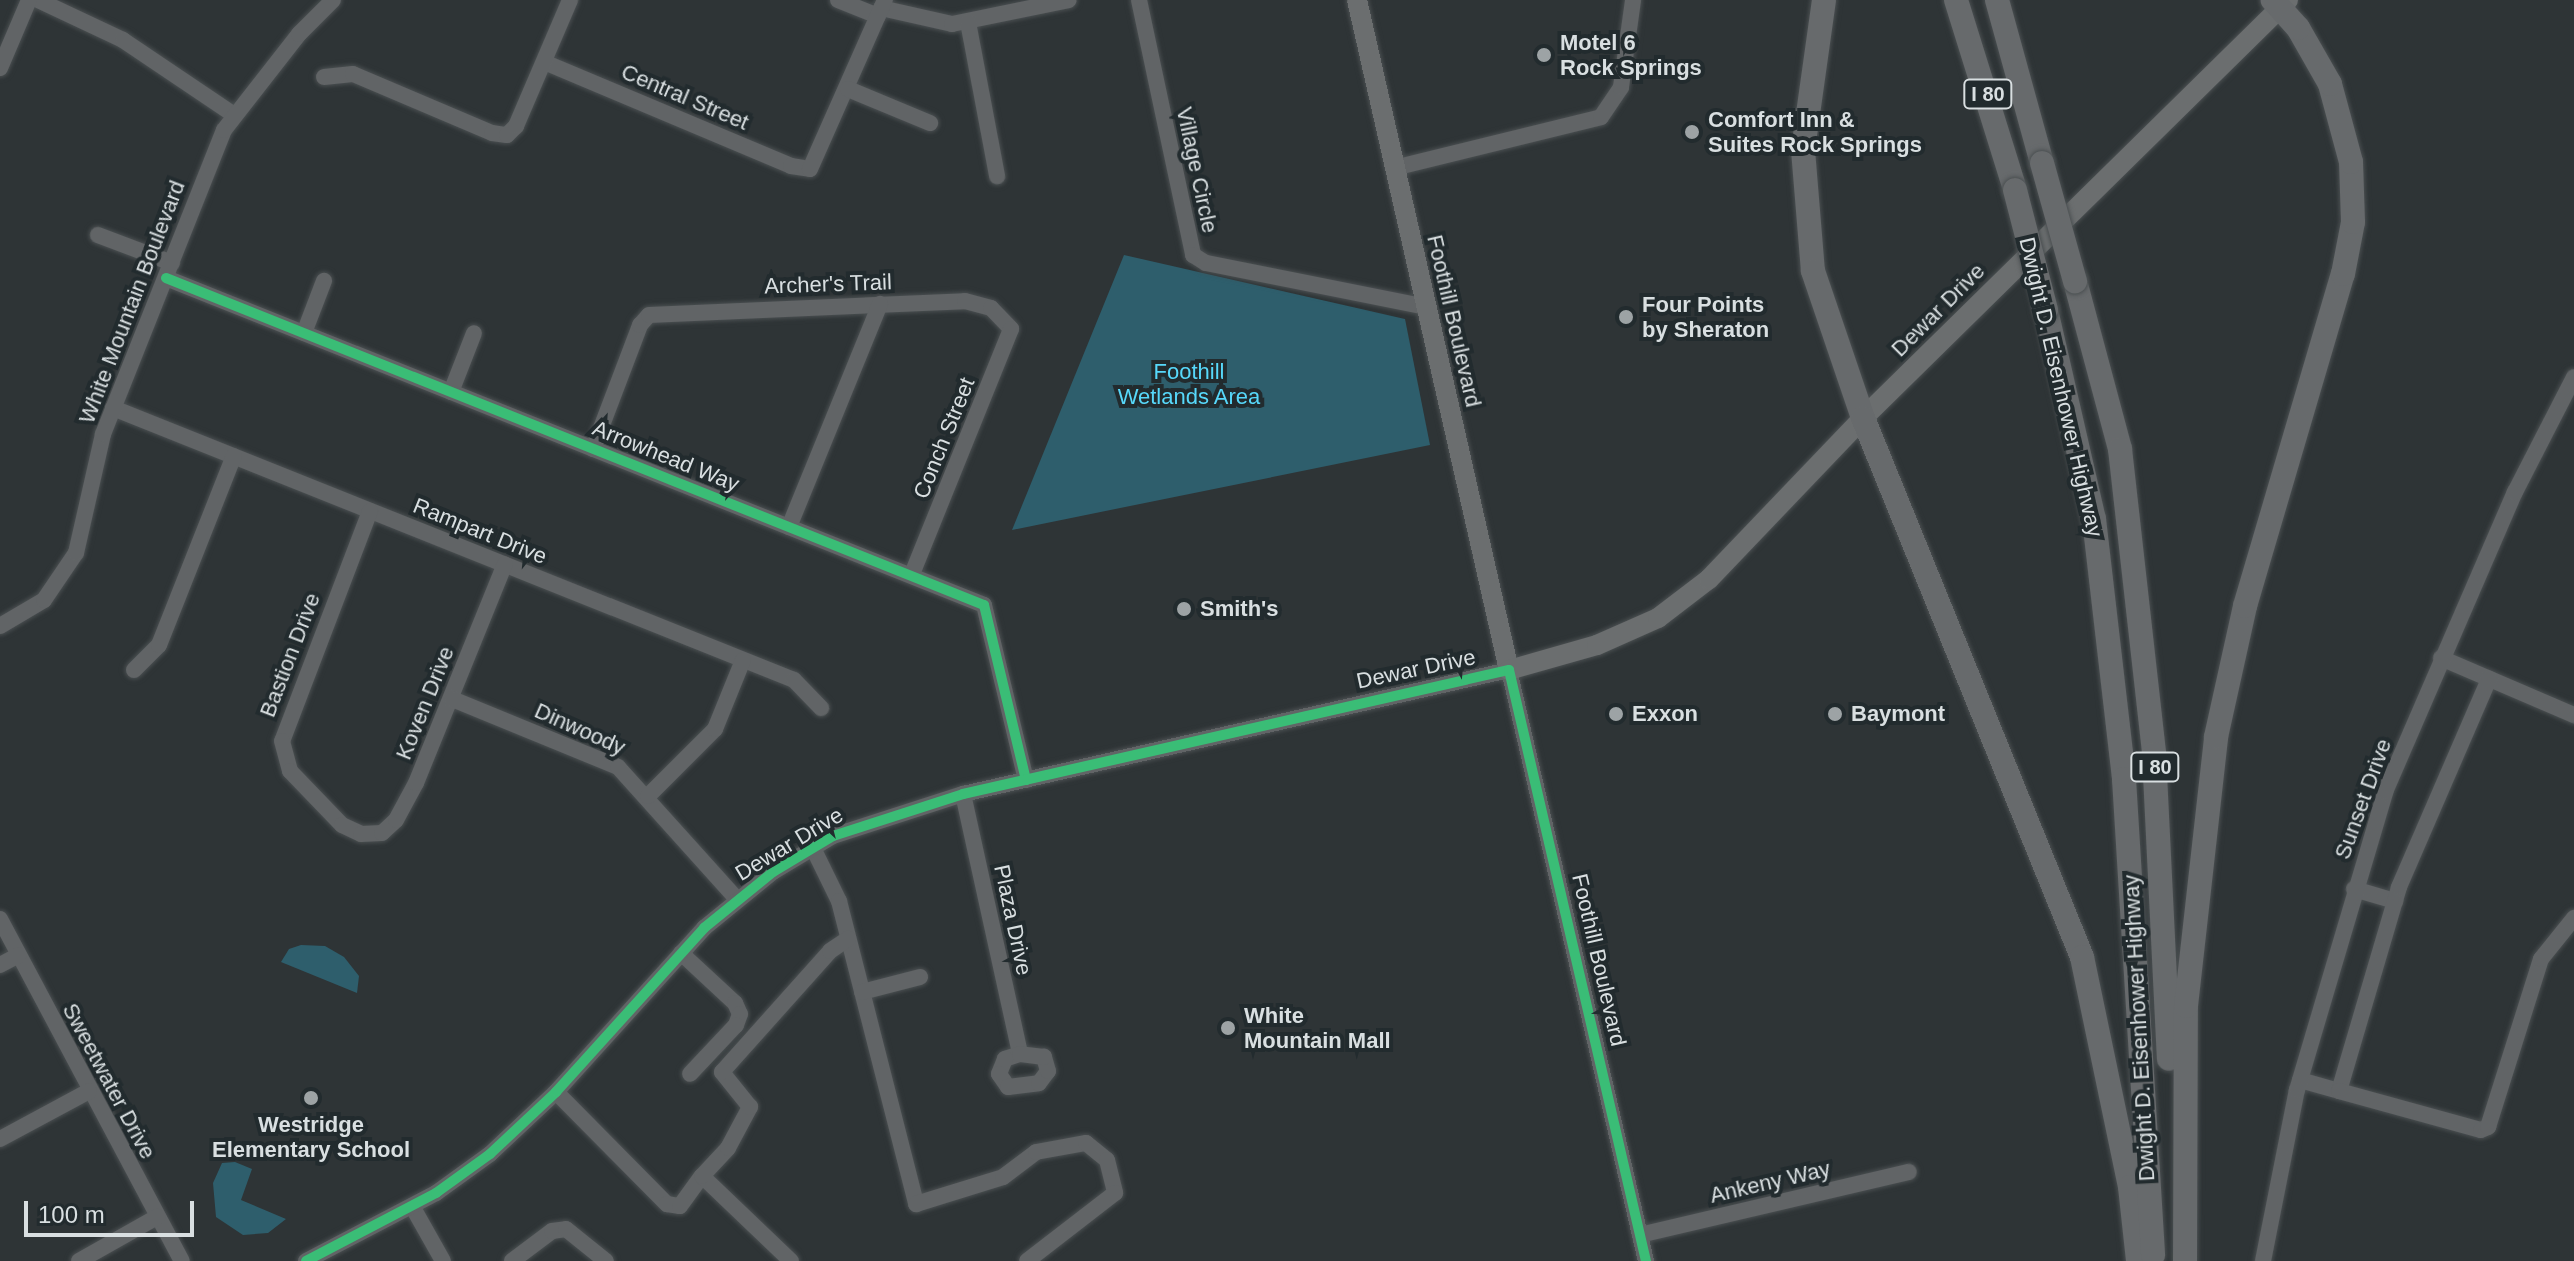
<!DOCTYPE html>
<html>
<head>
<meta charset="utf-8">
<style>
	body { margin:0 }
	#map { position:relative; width:2574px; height:1261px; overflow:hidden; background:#2e3436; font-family:Arial,sans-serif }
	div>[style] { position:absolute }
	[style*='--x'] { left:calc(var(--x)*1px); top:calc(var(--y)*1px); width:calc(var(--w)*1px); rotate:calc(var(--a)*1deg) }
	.green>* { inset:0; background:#2e5e6c }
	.roads { filter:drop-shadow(0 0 2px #4a4f51) drop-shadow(0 0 2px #4a4f51) }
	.minor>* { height:16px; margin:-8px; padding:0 8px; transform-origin:8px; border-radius:8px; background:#616466 }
	.major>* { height:20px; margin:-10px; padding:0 10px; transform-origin:10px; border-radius:10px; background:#6b6e6f }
	.highway>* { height:24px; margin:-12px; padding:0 12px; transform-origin:12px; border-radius:12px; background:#676a6c }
	.bridges { filter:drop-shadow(0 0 2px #4a4f51) drop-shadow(0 0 2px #4a4f51) }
	.highway-bridge>* { height:24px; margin:-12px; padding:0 12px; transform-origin:12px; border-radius:12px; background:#676a6c }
	.cycleway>* { height:10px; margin:-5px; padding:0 5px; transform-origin:5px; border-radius:5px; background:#3abd76 }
	.dots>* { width:22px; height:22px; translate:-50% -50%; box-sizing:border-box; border:4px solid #222b2e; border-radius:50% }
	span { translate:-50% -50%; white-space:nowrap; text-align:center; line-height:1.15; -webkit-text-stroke:8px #222b2e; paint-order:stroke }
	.shield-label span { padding:2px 6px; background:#222b2e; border:2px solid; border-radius:6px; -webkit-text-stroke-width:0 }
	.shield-label { font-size:20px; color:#d9dfe1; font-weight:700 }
	.poi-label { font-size:22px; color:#d9dfe1; font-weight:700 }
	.left { translate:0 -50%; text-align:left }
	.street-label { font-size:22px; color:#d9dfe1 }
	.park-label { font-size:22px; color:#57d8fa }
	.scale { position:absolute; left:24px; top:1201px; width:170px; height:36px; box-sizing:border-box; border:4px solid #d9dfe1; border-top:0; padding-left:10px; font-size:24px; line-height:28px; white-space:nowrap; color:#d9dfe1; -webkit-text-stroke:6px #222b2e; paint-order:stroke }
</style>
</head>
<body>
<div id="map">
	<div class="green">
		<i style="clip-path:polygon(1124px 255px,1405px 319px,1430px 445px,1012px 530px)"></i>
		<i style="clip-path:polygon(301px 945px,325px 946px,344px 957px,359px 976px,357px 993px,281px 962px,289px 949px)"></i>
		<i style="clip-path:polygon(235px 1162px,252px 1169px,241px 1200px,286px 1219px,268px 1233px,243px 1235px,216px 1217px,213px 1183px,222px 1163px)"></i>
	</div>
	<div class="roads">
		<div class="minor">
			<i style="--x:38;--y:0;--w:94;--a:25.2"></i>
			<i style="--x:123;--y:40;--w:134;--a:34"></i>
			<i style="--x:838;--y:0;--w:43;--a:21.8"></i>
			<i style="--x:1139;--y:0;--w:261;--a:78"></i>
			<i style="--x:1193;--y:255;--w:15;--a:32"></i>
			<i style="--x:1206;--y:263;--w:224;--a:11.3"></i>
			<i style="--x:881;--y:8;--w:73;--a:12.7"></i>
			<i style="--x:952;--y:24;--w:119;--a:-11.6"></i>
			<i style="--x:968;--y:22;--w:157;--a:79.3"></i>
			<i style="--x:544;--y:62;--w:268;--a:22.8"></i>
			<i style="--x:791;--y:166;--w:19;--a:9"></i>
			<i style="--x:810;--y:169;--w:185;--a:-66.1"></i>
			<i style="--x:0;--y:68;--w:74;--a:-66.9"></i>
			<i style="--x:324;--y:77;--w:29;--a:-6"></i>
			<i style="--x:353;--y:74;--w:151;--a:23"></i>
			<i style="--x:492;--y:133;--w:15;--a:8"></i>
			<i style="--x:507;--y:135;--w:13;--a:-45"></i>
			<i style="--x:516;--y:126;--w:137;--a:-66.8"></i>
			<i style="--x:848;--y:89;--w:89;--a:22.5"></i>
			<i style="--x:1394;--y:168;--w:213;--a:-13.8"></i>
			<i style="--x:1601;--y:117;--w:36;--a:-56"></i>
			<i style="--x:1621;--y:87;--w:88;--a:-82.1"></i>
			<i style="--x:98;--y:235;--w:79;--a:20.7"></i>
			<i style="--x:166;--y:278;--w:881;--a:21.79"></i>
			<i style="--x:984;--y:605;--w:180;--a:76.5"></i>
			<i style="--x:304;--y:333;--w:56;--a:-69"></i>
			<i style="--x:451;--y:392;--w:63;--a:-68.7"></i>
			<i style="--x:113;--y:408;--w:733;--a:21.77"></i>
			<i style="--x:794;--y:680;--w:39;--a:46"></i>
			<i style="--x:593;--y:449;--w:133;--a:-69.2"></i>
			<i style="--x:640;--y:325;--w:13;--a:-48"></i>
			<i style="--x:649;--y:315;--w:316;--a:-2.5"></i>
			<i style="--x:965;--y:301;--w:27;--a:15"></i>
			<i style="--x:991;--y:308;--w:29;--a:46"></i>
			<i style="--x:1011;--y:329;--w:266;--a:112"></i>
			<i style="--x:370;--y:511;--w:246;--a:110.9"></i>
			<i style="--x:282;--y:741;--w:31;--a:75"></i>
			<i style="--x:290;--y:771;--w:75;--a:46.1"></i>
			<i style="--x:342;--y:825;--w:21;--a:25"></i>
			<i style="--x:361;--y:834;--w:21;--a:-3"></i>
			<i style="--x:382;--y:833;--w:19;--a:-43"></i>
			<i style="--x:396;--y:820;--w:42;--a:-61.6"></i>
			<i style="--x:416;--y:783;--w:236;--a:-67.9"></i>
			<i style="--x:789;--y:527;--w:241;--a:-67.8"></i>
			<i style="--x:0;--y:626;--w:51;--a:-30.6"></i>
			<i style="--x:44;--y:600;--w:57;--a:-55.8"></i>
			<i style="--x:76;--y:553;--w:122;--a:-77.2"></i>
			<i style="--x:103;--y:434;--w:327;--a:-68.3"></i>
			<i style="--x:224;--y:130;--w:122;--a:-52"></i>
			<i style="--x:299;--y:34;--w:48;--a:-45"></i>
			<i style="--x:2441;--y:658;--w:145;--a:23.2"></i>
			<i style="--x:134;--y:670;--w:35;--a:-45"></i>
			<i style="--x:159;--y:645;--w:203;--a:-68.4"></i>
			<i style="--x:452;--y:699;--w:179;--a:22.3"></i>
			<i style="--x:618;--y:767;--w:176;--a:48"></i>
			<i style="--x:963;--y:794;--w:266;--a:77.6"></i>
			<i style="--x:1020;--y:1054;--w:16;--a:162"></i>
			<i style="--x:1005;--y:1059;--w:16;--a:112"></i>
			<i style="--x:999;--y:1074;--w:16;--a:55"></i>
			<i style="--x:1008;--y:1087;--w:31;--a:-7"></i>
			<i style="--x:1039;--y:1083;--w:15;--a:-53"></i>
			<i style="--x:1048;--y:1071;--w:15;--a:-106"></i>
			<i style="--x:1044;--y:1057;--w:24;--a:-173"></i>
			<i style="--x:648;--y:796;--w:95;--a:-45"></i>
			<i style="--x:715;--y:729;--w:74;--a:-67.9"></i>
			<i style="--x:813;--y:848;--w:59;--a:63.9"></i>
			<i style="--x:839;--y:901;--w:313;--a:75.7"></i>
			<i style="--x:916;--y:1204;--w:91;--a:-17.2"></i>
			<i style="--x:1003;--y:1177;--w:41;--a:-37.1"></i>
			<i style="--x:1036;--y:1152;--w:51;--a:-10.2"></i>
			<i style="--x:1086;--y:1143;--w:27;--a:39"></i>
			<i style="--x:1107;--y:1160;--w:34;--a:76"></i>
			<i style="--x:1115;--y:1193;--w:111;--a:142.3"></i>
			<i style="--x:2354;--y:889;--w:43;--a:16.3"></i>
			<i style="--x:0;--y:919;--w:387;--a:62"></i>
			<i style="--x:681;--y:953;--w:74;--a:42.8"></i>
			<i style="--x:735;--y:1003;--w:12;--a:66"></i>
			<i style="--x:740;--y:1014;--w:12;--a:110"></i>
			<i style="--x:736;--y:1025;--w:67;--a:133.2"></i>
			<i style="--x:0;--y:965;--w:21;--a:-28"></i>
			<i style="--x:862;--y:992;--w:60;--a:-14.5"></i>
			<i style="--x:2300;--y:1080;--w:41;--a:15.8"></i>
			<i style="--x:2339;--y:1091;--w:213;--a:-73.6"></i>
			<i style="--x:2399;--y:887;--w:227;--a:-66.6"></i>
			<i style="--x:2339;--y:1091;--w:147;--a:15.4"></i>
			<i style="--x:2481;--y:1130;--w:8;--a:-23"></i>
			<i style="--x:2488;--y:1127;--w:176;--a:-72.5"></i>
			<i style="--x:2541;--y:959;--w:53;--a:-51.2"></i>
			<i style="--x:556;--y:1092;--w:158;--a:45.3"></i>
			<i style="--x:667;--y:1204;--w:13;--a:9"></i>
			<i style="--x:680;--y:1206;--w:37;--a:-54"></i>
			<i style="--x:702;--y:1176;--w:123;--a:43.7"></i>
			<i style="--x:0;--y:1139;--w:101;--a:-28.3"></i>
			<i style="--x:702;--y:1176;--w:38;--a:-47"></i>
			<i style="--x:728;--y:1148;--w:47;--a:-61.8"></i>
			<i style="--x:750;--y:1107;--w:45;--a:-128.7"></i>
			<i style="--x:722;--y:1072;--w:162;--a:-48.2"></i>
			<i style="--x:830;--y:951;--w:22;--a:-34"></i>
			<i style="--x:412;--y:1206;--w:63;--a:60.6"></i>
			<i style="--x:1640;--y:1235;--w:276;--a:-13.2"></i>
			<i style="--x:79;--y:1261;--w:90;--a:-29.4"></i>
			<i style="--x:306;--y:1261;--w:147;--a:-27.6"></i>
			<i style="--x:436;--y:1193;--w:67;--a:-35.8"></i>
			<i style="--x:490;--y:1154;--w:91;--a:-43.2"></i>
			<i style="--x:556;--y:1092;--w:221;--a:-47.9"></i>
			<i style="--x:704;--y:928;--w:89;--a:-39.1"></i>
			<i style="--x:773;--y:872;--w:70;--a:-31"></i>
			<i style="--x:833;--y:836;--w:137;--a:-17.9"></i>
			<i style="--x:963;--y:794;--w:560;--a:-12.8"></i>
			<i style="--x:1509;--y:670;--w:607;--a:76.95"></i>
			<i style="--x:512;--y:1261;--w:50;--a:-36.9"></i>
			<i style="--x:552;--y:1231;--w:14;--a:-8"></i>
			<i style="--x:566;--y:1229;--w:51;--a:38.7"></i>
			<i style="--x:2263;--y:1261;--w:174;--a:-78.8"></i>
			<i style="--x:2297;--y:1090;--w:311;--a:-73.5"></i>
			<i style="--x:2385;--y:792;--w:327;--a:-66.6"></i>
			<i style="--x:2515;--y:492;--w:129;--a:-62.8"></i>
		</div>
		<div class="major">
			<i style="--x:1357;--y:0;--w:687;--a:77.22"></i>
			<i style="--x:1509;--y:670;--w:91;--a:-15.9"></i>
			<i style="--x:1597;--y:645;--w:67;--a:-23.9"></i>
			<i style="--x:1658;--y:618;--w:64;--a:-37.4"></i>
			<i style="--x:1709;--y:579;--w:223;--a:-46.3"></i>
			<i style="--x:1863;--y:418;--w:596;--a:-44.52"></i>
		</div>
		<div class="highway">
			<i style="--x:1824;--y:0;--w:151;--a:98"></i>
			<i style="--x:1803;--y:150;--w:121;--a:85.3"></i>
			<i style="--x:1813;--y:271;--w:155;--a:71.2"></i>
			<i style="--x:1863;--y:418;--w:582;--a:67.89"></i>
			<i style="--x:2082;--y:957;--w:235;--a:78.2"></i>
			<i style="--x:2130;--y:1187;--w:74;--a:83.8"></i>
			<i style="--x:1956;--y:0;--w:199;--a:72.7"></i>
			<i style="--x:1997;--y:0;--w:169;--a:74.6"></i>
			<i style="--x:2075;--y:281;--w:174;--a:75"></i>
			<i style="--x:2120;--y:449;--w:307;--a:83.6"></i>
			<i style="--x:2154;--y:754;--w:305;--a:87.2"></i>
			<i style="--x:2046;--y:310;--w:214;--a:77.1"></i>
			<i style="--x:2094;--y:519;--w:262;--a:83.4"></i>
			<i style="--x:2124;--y:779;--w:477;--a:86.5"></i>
			<i style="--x:2185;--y:1261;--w:255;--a:-89.8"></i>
			<i style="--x:2186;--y:1006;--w:271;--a:-83.6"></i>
			<i style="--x:2216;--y:737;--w:134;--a:-77.5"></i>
			<i style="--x:2245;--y:606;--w:346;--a:-73.6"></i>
			<i style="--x:2343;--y:274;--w:53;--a:-79.1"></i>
			<i style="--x:2353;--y:222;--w:60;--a:-91.9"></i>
			<i style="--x:2351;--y:162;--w:81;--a:-105.1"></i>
			<i style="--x:2330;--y:84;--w:64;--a:-119.7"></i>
			<i style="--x:2298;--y:28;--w:38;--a:-132"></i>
		</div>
	</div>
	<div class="bridges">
		<div class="highway-bridge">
			<i style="--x:2042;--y:163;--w:123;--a:74.4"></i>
			<i style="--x:2015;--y:190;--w:124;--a:75.5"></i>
		</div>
	</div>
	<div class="cycleway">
		<i style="--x:166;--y:278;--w:881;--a:21.79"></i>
		<i style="--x:984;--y:605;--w:180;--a:76.5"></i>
		<i style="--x:306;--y:1261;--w:147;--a:-27.6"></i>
		<i style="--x:436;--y:1193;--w:67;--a:-35.8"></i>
		<i style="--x:490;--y:1154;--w:91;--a:-43.2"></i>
		<i style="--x:556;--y:1092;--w:221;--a:-47.9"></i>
		<i style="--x:704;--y:928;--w:89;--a:-39.1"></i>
		<i style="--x:773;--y:872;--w:70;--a:-31"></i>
		<i style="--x:833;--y:836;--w:137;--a:-17.9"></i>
		<i style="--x:963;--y:794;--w:560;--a:-12.8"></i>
		<i style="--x:1509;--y:670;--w:607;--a:76.95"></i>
	</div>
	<div class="dots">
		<i style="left:1544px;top:55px;background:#9da3a5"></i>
		<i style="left:1692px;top:132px;background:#9da3a5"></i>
		<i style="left:1626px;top:317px;background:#9da3a5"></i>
		<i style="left:1184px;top:609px;background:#9da3a5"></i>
		<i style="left:1616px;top:714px;background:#9da3a5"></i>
		<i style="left:1835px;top:714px;background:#9da3a5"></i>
		<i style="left:1228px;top:1028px;background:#9da3a5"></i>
		<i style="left:311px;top:1098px;background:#9da3a5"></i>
	</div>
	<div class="shield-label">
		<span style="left:1988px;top:94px">I 80</span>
		<span style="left:2155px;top:767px">I 80</span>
	</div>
	<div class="poi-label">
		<span class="left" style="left:1560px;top:55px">Motel 6<br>Rock Springs</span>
		<span class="left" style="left:1708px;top:132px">Comfort Inn &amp;<br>Suites Rock Springs</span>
		<span class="left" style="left:1642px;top:317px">Four Points<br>by Sheraton</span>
		<span class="left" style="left:1200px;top:609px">Smith's</span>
		<span class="left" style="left:1632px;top:714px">Exxon</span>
		<span class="left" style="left:1851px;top:714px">Baymont</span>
		<span class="left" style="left:1244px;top:1028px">White<br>Mountain Mall</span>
		<span style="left:311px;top:1137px">Westridge<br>Elementary School</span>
	</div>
	<div class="street-label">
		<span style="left:685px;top:97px;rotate:23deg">Central Street</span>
		<span style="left:1197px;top:170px;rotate:78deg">Village Circle</span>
		<span style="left:828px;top:284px;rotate:-2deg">Archer's Trail</span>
		<span style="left:132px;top:302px;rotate:-69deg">White Mountain Boulevard</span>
		<span style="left:1938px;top:310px;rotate:-45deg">Dewar Drive</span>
		<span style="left:1454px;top:321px;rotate:77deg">Foothill Boulevard</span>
		<span style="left:2061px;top:387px;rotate:77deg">Dwight D. Eisenhower Highway</span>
		<span style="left:944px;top:438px;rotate:-68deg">Conch Street</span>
		<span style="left:666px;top:456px;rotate:22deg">Arrowhead Way</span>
		<span style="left:480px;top:531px;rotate:22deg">Rampart Drive</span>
		<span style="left:290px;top:655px;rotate:-69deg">Bastion Drive</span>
		<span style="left:1416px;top:669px;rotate:-12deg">Dewar Drive</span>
		<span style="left:425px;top:703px;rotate:-68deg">Koven Drive</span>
		<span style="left:580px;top:729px;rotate:24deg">Dinwoody</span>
		<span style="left:2363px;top:799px;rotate:-70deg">Sunset Drive</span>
		<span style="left:789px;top:844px;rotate:-31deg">Dewar Drive</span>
		<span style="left:1013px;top:920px;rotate:78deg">Plaza Drive</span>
		<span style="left:1599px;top:960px;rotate:77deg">Foothill Boulevard</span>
		<span style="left:2139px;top:1028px;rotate:-93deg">Dwight D. Eisenhower Highway</span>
		<span style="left:109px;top:1081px;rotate:62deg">Sweetwater Drive</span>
		<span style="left:1770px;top:1182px;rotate:-13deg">Ankeny Way</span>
	</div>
	<div class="park-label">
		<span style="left:1189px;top:384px">Foothill<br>Wetlands Area</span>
	</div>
	<div class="scale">100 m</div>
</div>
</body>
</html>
